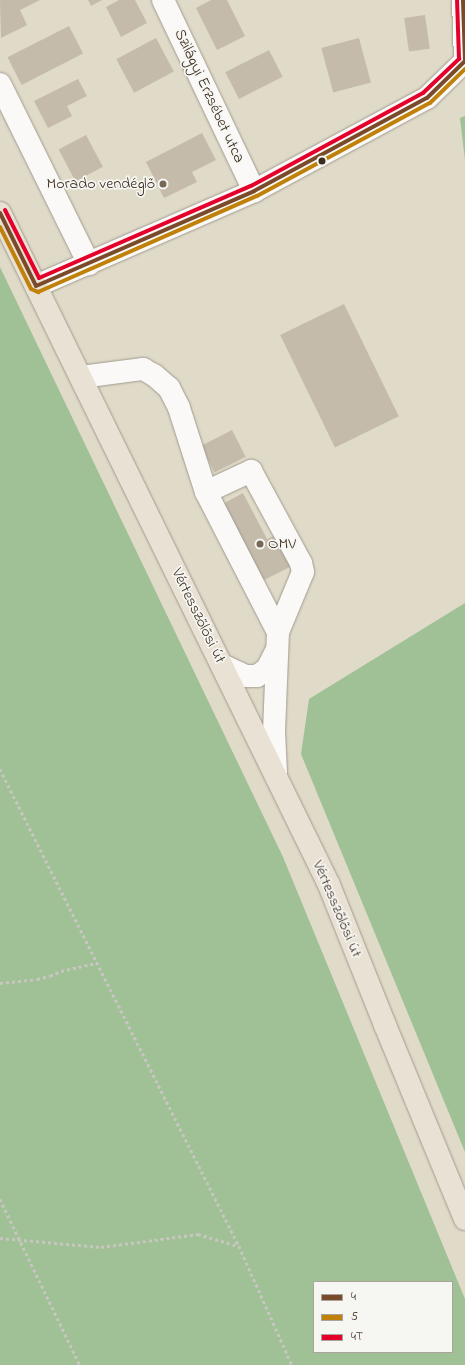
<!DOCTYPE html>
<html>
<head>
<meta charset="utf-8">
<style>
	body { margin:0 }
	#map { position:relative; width:465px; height:1365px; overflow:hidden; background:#e0dac8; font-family:"Indie Flower",sans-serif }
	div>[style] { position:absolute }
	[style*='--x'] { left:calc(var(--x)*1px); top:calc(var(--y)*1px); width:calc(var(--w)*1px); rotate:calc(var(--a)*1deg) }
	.forest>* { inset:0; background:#a0c096 }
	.building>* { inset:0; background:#c5bbab; transform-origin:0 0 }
	.path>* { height:2.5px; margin-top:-1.25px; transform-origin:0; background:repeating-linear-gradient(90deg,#c8c6c1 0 3px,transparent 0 6px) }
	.roads { filter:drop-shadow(0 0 1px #a19b8f) drop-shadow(0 0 1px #a19b8f) }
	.minor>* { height:22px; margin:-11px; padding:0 11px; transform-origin:11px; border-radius:11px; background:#faf9f7 }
	.major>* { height:22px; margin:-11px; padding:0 11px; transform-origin:11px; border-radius:11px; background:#e8e1d4 }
	.bus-1>* { height:4px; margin:-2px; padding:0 2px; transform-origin:2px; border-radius:2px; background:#7a4b2a }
	.bus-2>* { height:4px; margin:-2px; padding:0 2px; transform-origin:2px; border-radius:2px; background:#bf8109 }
	.bus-3>* { height:4px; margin:-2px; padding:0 2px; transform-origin:2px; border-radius:2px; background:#e4002b }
	.dots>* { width:11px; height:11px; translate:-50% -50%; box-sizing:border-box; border:2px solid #f6f6f2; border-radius:50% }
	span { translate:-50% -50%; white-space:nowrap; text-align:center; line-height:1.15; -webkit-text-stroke:3.5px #f6f6f2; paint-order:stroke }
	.street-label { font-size:16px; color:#3b2a1e }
	.poi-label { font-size:16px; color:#3b2a1e }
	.right { translate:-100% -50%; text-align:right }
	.left { translate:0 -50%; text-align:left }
	.legend { position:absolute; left:313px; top:1281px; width:140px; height:72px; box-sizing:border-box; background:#f6f6f2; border:1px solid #aba49d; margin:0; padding:5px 7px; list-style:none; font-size:12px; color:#3b2a1e }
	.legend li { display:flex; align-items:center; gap:8px; height:20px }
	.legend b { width:20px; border:1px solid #aba49d }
</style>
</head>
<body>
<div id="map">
	<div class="forest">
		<i style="clip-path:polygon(465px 116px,465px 160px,460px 118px)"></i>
		<i style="clip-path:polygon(evenodd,0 267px,283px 857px,465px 1299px,465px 1365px,0 1365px,0 267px,314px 1282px,452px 1282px,452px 1352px,314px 1352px,314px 1282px)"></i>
		<i style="clip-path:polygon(465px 603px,465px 1152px,301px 754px,309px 699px)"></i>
	</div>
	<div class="building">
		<i style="clip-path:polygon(0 0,40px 0,20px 10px,27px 25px,1px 38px)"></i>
		<i style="clip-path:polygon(88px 0,102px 0,91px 6px)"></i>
		<i style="clip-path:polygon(119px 0,135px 0,147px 23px,121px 37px,106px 7px)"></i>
		<i style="clip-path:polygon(211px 0,227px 0,245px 36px,217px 50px,196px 8px)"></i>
		<i style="left:425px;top:15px;width:34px;height:21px;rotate:82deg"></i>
		<i style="left:69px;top:26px;width:31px;height:69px;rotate:63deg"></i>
		<i style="left:156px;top:38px;width:38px;height:45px;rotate:62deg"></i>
		<i style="left:359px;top:38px;width:46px;height:39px;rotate:75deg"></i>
		<i style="left:269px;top:50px;width:30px;height:49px;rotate:63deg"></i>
		<i style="clip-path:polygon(78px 79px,87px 96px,67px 106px,72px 116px,48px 128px,34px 101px)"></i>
		<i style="clip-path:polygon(202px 133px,216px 160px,192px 172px,197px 182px,164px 198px,146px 162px)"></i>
		<i style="left:86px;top:135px;width:36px;height:31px;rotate:62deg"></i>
		<i style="left:344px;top:304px;width:125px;height:71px;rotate:64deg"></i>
		<i style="left:232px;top:430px;width:30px;height:35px;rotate:63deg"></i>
		<i style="clip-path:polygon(243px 493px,267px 539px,276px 535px,292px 566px,248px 588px,219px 506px)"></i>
	</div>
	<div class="path">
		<i style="--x:0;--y:769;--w:534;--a:63.39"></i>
		<i style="--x:239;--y:1246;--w:130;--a:66"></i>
		<i style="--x:0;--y:983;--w:37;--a:-6"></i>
		<i style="--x:37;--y:979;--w:13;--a:-13"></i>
		<i style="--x:50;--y:976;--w:12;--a:-24"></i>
		<i style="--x:61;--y:971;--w:37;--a:-13"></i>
		<i style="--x:0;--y:1199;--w:184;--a:64.3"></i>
		<i style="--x:0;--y:1238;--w:101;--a:5.1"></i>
		<i style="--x:101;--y:1247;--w:98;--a:-7.6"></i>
		<i style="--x:198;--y:1234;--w:42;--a:16.7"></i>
	</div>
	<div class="roads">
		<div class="minor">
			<i style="--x:163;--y:0;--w:212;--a:64.5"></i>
			<i style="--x:0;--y:84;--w:201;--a:63.7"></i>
			<i style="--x:36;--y:286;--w:238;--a:-23.5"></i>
			<i style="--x:254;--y:191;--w:196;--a:-28.3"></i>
			<i style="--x:427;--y:98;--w:53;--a:-44.2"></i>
			<i style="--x:465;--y:61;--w:61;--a:-91.9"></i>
			<i style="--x:81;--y:377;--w:63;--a:-7.4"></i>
			<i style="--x:143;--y:369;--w:13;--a:29"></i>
			<i style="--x:154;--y:375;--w:20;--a:41"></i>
			<i style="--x:169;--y:388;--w:22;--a:63"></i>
			<i style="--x:179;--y:408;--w:88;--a:72.2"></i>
			<i style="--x:206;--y:492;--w:157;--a:62.8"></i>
			<i style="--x:278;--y:632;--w:100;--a:92.3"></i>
			<i style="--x:274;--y:732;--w:41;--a:87.2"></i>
			<i style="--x:206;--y:492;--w:50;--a:-25"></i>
			<i style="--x:251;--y:471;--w:105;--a:61.5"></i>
			<i style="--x:301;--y:563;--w:9;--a:77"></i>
			<i style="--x:303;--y:572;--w:65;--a:112.6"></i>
			<i style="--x:222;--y:665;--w:26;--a:25"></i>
			<i style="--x:246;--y:676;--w:11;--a:0"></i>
			<i style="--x:257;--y:676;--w:12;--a:-35"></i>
			<i style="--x:267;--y:669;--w:20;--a:-63"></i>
		</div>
		<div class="major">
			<i style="--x:0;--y:213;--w:748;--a:63.91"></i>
			<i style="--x:329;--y:885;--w:151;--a:68.2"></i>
			<i style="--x:385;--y:1025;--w:210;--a:67.6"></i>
		</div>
	</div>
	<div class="bus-1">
		<i style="--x:0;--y:213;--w:81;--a:63.7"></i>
		<i style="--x:36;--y:286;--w:238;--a:-23.5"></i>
		<i style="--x:254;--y:191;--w:196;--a:-28.3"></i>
		<i style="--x:427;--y:98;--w:53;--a:-44.2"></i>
		<i style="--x:465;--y:61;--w:61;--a:-91.9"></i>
	</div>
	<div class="bus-2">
		<i style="--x:0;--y:227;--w:69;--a:63.4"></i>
		<i style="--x:31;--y:289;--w:8;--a:23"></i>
		<i style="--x:38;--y:292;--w:239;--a:-23.7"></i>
		<i style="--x:257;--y:196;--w:196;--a:-28.3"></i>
		<i style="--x:430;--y:103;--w:49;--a:-44.2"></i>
	</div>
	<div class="bus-3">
		<i style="--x:5;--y:210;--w:76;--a:63.4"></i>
		<i style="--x:39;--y:278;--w:231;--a:-23.5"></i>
		<i style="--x:251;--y:186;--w:196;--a:-28.4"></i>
		<i style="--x:423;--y:93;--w:50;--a:-43.4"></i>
		<i style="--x:459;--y:59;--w:59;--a:-91.9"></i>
	</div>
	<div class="dots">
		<i style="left:322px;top:161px;background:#3b2a1e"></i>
		<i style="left:163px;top:184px;background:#75685a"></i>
		<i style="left:260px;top:544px;background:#75685a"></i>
	</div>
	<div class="street-label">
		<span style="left:209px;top:96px;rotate:65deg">Szilágyi Erzsébet utca</span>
		<span style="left:198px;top:616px;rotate:64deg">Vértesszőlősi út</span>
		<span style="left:337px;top:909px;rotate:67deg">Vértesszőlősi út</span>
	</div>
	<div class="poi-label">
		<span class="right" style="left:155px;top:184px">Morado vendéglő</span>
		<span class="left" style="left:268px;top:544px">OMV</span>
	</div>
	<ul class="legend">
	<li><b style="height:5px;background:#7a4b2a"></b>4</li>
	<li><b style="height:5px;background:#bf8109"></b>5</li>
	<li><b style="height:5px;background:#e4002b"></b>4T</li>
	</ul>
</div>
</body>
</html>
